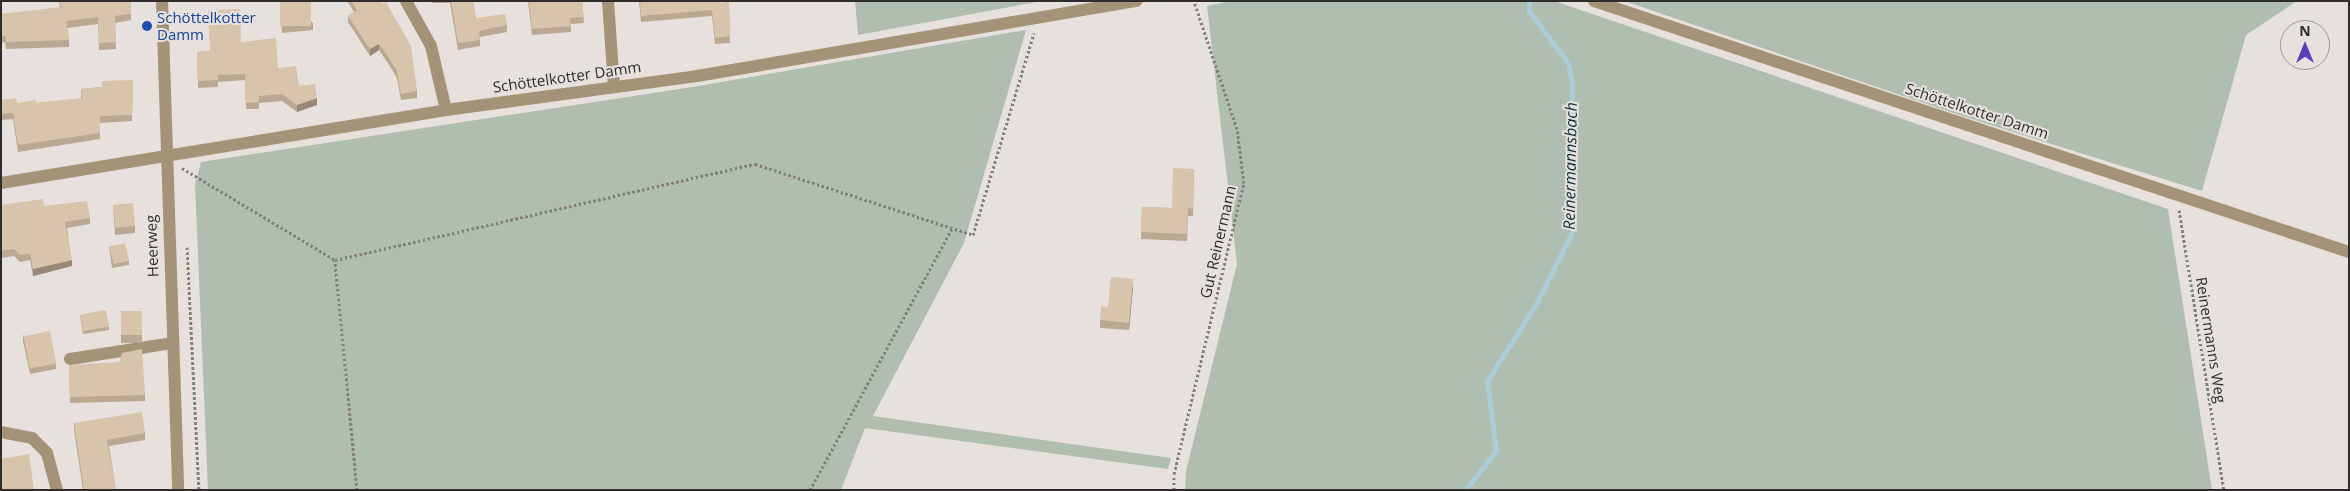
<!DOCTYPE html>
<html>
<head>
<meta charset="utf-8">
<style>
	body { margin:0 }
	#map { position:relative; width:2350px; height:491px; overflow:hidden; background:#e7e1dd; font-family:"Open Sans",sans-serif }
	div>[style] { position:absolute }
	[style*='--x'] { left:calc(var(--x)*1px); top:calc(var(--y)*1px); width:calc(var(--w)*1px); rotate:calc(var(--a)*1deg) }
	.green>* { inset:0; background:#afbeb1 }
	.stream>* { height:5px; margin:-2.5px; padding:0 2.5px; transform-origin:2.5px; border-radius:2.5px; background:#aacdd9 }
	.path>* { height:3px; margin-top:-1.5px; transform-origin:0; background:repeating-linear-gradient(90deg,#837f7d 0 2.5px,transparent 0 5px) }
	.minor>* { height:12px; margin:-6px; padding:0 6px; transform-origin:6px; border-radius:6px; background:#a49376 }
	.wall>* { inset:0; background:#baa893; transform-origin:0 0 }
	.shaded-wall>* { inset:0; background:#978878 }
	.building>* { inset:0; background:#d8c3ab; transform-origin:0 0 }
	.dots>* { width:14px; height:14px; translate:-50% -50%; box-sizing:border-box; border:2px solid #e7e1dd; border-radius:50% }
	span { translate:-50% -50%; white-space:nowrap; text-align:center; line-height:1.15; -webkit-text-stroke:4px #e7e1dd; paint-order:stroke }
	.transit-label { font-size:15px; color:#164399 }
	.left { translate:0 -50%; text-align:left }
	.street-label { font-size:15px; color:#2f2d2b }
	.water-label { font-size:16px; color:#0d2f39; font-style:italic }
	.frame { position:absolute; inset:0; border:2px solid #2f2d2b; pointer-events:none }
	.north { position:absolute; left:2280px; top:20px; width:50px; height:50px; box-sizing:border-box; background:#e7e1dd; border:1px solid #9d9996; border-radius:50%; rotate:0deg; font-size:14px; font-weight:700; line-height:20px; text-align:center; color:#2f2d2b }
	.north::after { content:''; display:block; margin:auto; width:18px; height:22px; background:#5542ba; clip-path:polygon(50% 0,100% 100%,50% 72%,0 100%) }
</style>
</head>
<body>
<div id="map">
	<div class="green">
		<i style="clip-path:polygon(855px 1px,1042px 1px,858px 35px)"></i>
		<i style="clip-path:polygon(1231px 1px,1554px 1px,2168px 209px,2212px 490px,1185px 490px,1186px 471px,1237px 264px,1207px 6px)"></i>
		<i style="clip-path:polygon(1624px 1px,2297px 1px,2246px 35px,2202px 191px,1962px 116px)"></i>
		<i style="clip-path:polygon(1026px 30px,964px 243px,873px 416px,1171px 458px,1168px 469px,865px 428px,841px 490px,208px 490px,195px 185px,201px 162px,686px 88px)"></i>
	</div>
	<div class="stream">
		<i style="--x:1465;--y:490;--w:50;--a:-51.5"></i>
		<i style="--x:1496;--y:451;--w:71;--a:-97.3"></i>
		<i style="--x:1487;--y:381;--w:91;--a:-57.5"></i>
		<i style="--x:1536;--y:304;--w:83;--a:-63.4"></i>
		<i style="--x:1573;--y:230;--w:148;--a:-90.4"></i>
		<i style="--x:1572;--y:82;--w:19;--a:-102"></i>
		<i style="--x:1568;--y:63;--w:65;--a:-126.9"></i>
		<i style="--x:1529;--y:11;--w:10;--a:-90"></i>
	</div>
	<div class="path">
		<i style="--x:182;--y:168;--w:179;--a:31"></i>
		<i style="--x:2179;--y:210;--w:284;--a:80.9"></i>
		<i style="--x:187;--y:247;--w:243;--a:87.2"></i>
		<i style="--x:357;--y:490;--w:231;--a:-95.5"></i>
		<i style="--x:335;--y:260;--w:431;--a:-12.9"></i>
		<i style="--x:755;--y:164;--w:229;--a:18"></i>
		<i style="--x:973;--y:235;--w:211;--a:-73.2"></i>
		<i style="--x:810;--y:490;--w:297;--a:-61.5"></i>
		<i style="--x:1174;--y:490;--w:16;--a:-90"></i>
		<i style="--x:1174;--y:474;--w:299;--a:-76.5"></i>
		<i style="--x:1244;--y:183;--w:54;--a:-97.4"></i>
		<i style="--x:1237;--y:129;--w:135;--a:-108.6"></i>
	</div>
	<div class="minor">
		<i style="--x:162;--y:1;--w:489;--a:88.1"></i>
		<i style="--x:406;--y:1;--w:51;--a:60.9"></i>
		<i style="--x:431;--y:46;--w:66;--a:76.8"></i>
		<i style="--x:608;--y:1;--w:85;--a:86"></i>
		<i style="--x:1594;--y:1;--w:796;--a:18.39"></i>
		<i style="--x:1;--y:183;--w:451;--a:-9.3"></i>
		<i style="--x:446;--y:110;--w:253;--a:-7.7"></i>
		<i style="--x:697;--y:76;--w:446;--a:-9.7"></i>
		<i style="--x:70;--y:359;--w:103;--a:-8.9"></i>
		<i style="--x:1;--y:432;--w:32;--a:11"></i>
		<i style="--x:32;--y:438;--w:21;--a:45"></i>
		<i style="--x:47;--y:453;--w:38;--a:75"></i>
	</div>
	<div class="wall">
		<i style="clip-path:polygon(59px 1px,131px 1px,131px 20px,115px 23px,116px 49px,99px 50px,98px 24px,67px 28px,69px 40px,69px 47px,6px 49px,5px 42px,1px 43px,1px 14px,60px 8px)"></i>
		<i style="clip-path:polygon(280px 1px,313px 23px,313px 30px,282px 33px)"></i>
		<i style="clip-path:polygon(347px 1px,381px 1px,417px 91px,417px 98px,401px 100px,397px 78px,389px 65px,379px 50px,370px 56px,348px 22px,348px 16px,354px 12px)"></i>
		<i style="clip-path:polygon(432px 1px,473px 1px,476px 18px,507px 25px,507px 32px,480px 37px,480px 46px,458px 50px,450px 3px,432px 3px)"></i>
		<i style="clip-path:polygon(528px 1px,582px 1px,584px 23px,571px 24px,571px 32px,532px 35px)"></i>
		<i style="clip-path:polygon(639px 1px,720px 1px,720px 3px,729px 2px,730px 43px,715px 44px,712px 16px,641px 22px)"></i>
		<i style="clip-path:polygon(241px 42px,278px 68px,299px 86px,317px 105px,297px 112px,282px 101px,259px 103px,259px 109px,246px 109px,245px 80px,218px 82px,218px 87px,198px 88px,197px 52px,209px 51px)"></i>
		<i style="clip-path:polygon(133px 80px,132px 121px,100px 123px,100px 139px,18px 152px,13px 119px,1px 120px,1px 100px,17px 103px,36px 103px,81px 99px,81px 89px,102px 87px)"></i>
		<i style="clip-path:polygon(1194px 169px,1193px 216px,1188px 216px,1187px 241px,1141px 239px,1142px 207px,1172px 208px)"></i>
		<i style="clip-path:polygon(1px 205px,90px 218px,90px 224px,67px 228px,72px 266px,33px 276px,30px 260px,20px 262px,14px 256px,1px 258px)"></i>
		<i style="clip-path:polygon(113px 205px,135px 226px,135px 233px,115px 235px)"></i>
		<i style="clip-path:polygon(109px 246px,129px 261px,129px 265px,112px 268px)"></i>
		<i style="clip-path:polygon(1133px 287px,1129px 330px,1100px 328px,1100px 320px)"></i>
		<i style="left:121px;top:311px;width:21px;height:32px"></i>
		<i style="clip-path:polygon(80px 315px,109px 327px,109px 330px,83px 334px)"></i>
		<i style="clip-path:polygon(23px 335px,56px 363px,56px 369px,30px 374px,23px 341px)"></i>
		<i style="clip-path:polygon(69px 365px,145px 395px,145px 401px,70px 403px)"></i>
		<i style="clip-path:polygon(74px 423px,145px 433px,145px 440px,109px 446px,116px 490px,83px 490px,74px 430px)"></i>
	</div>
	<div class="shaded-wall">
		<i style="clip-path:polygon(379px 44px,379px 50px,370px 56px,370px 49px)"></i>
		<i style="clip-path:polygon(317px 98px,317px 105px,297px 112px,297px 105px)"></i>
		<i style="clip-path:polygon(72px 260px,72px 266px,33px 276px,33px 269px)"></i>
		<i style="clip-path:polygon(1133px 279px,1133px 287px,1129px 330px,1129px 323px)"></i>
	</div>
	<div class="building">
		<i style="clip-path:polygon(60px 1px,131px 1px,131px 14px,115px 16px,116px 42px,99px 43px,98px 17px,66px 21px,69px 40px,6px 42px,5px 36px,1px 36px,1px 14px,61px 7px)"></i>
		<i style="left:280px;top:1px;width:31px;height:25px"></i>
		<i style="clip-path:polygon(351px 1px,381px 1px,383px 4px,386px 2px,411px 46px,417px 91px,401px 94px,397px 71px,389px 58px,379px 44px,370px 49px,348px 16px,357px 10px)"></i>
		<i style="clip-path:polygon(451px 1px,473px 1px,476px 18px,505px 14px,507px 25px,479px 31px,480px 40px,458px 43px)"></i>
		<i style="clip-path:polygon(529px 1px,582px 1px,584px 17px,570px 18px,571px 26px,532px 29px)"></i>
		<i style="clip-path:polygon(640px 1px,720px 1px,720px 3px,729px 2px,730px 36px,715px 38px,712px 10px,641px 16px)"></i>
		<i style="clip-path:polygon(240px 9px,241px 42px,276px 38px,278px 68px,296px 66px,299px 86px,315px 84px,317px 98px,297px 105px,282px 94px,259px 96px,259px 102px,246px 103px,245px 74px,218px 75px,218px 80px,198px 81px,197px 52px,210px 51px,208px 10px)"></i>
		<i style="clip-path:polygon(133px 80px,132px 115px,100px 116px,100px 133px,18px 145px,13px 113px,1px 114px,1px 100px,16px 98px,17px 103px,36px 100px,36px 103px,82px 98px,81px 89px,102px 87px,102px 81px)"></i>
		<i style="clip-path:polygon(1173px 168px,1194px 169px,1193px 209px,1188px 208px,1187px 234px,1141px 232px,1142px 207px,1172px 208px)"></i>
		<i style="clip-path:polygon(43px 199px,44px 206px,87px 201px,90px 218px,65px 222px,72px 260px,33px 269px,30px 254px,20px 255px,14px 249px,1px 251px,1px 205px)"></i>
		<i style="left:133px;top:203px;width:23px;height:20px;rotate:85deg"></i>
		<i style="left:125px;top:243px;width:18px;height:16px;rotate:77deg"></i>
		<i style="clip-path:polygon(1111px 277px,1133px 279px,1129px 323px,1100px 320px,1101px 306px,1108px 307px)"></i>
		<i style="left:106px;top:310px;width:17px;height:26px;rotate:80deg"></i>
		<i style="left:121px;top:311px;width:21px;height:24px"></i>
		<i style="left:50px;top:331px;width:33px;height:27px;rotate:79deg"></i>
		<i style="clip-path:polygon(142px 349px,145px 395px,70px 397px,69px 365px,119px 362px,122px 353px)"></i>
		<i style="clip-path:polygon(142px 412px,145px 433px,107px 440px,116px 490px,84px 490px,74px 423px)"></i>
		<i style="clip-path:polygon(29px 454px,34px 490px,2px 490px,1px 459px)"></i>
	</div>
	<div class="dots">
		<i style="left:147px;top:26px;background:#1a4fb4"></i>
	</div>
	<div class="transit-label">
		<span class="left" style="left:157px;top:26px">Schöttelkotter<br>Damm</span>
	</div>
	<div class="street-label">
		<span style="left:567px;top:77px;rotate:-8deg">Schöttelkotter Damm</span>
		<span style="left:1977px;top:111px;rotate:18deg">Schöttelkotter Damm</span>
		<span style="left:1218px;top:242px;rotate:-77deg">Gut Reinermann</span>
		<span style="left:152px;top:246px;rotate:-92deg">Heerweg</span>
		<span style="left:2211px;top:340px;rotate:81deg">Reinermanns Weg</span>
	</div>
	<div class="water-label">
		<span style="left:1570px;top:166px;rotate:-89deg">Reinermannsbach</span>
	</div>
	<div class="frame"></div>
	<div class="north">N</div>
</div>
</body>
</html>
